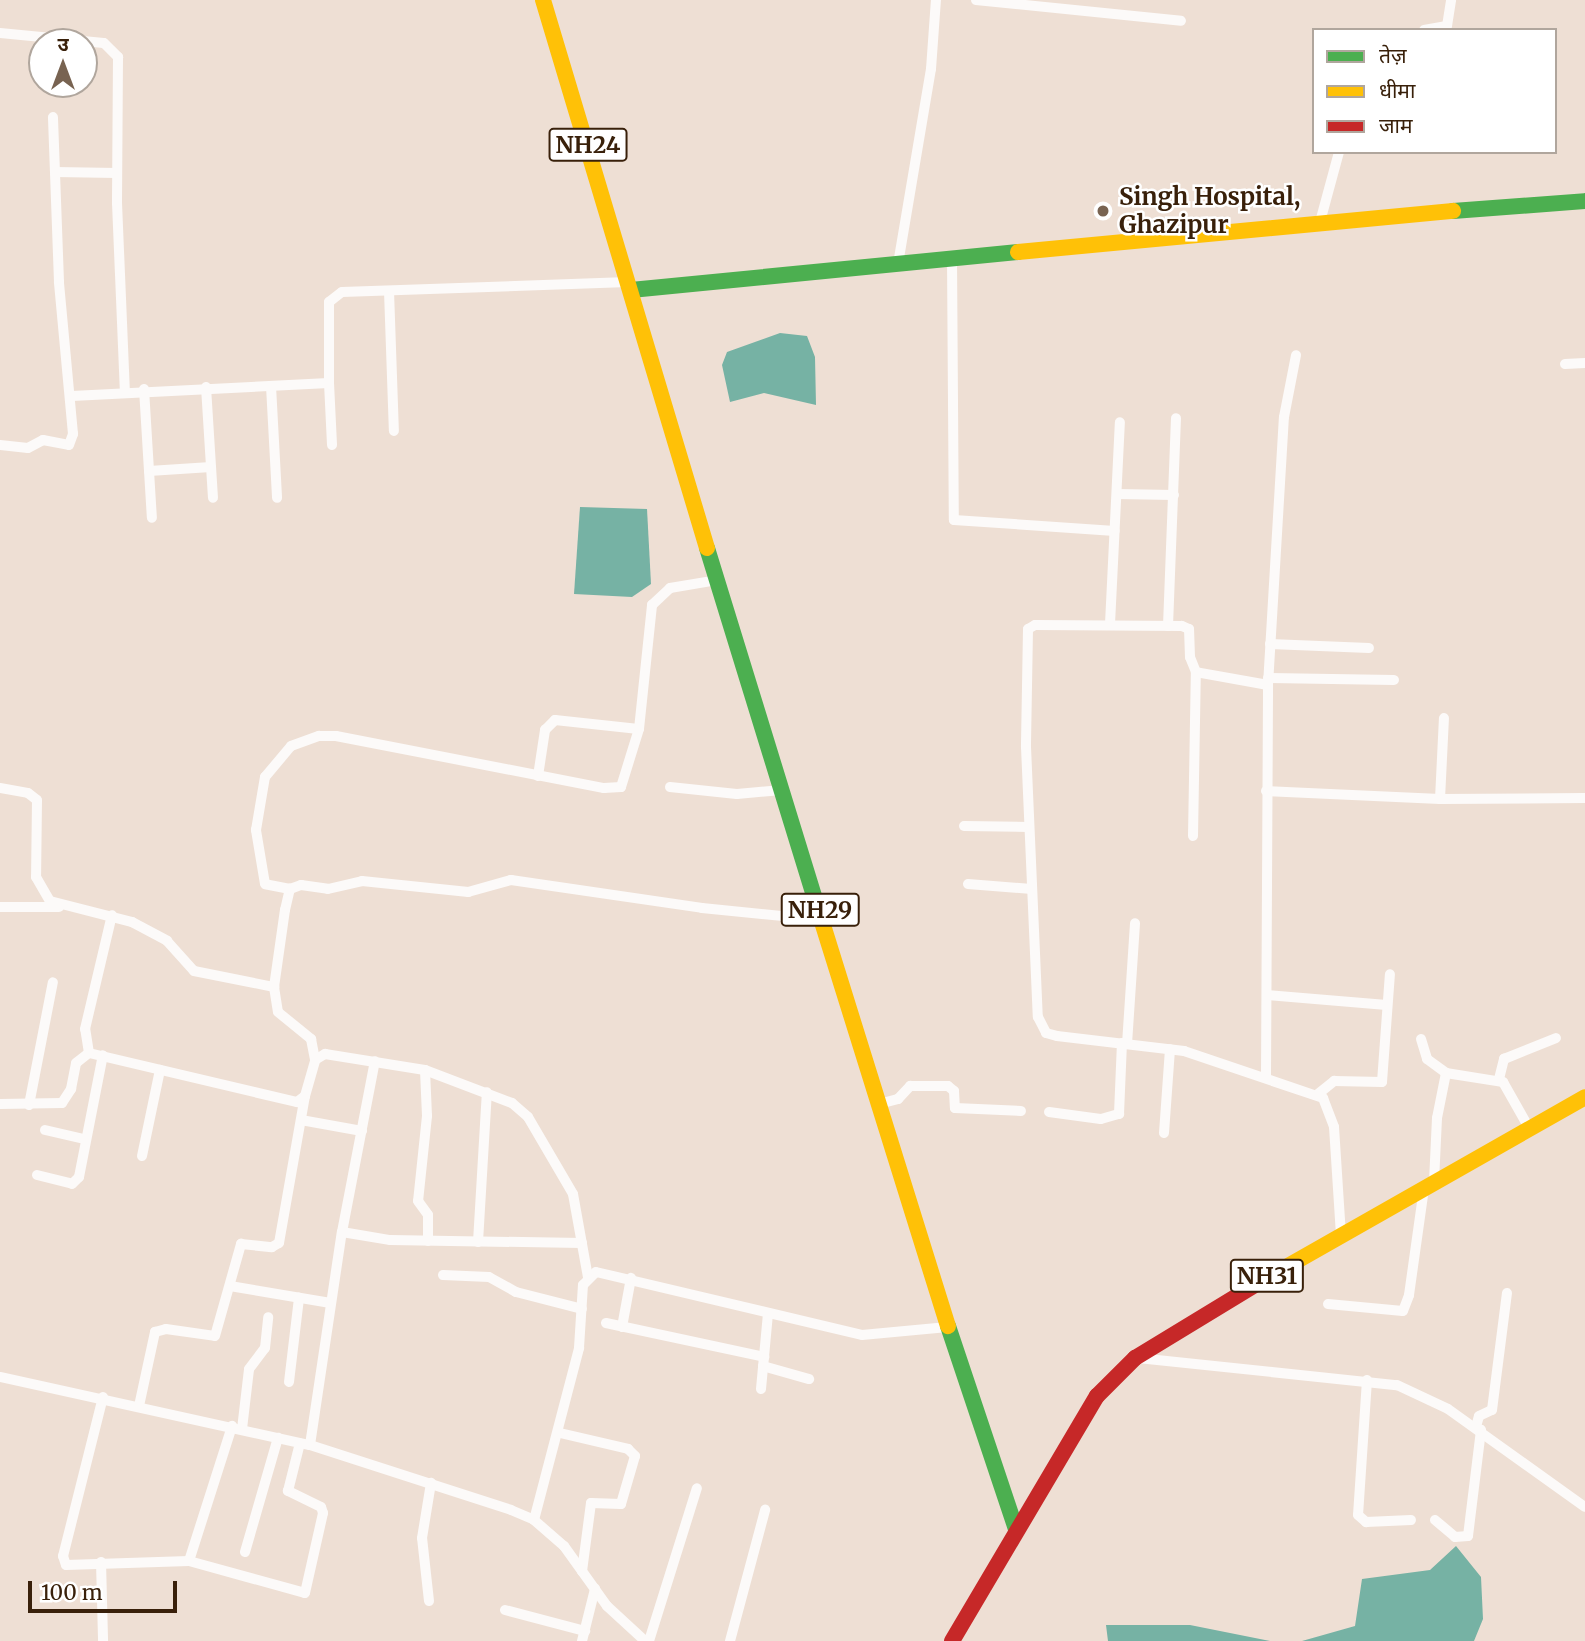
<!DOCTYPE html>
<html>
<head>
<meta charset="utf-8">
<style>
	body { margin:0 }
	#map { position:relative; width:1585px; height:1641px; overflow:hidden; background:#eedfd4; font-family:Merriweather,"Noto Sans Devanagari",serif }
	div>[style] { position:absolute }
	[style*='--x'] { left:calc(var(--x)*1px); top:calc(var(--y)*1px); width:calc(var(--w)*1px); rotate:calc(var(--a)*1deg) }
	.water>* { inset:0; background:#76b2a4 }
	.street>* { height:10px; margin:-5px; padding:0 5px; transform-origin:5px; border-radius:5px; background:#fcfaf9 }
	.fast>* { height:16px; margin:-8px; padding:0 8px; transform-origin:8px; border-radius:8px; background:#4caf50 }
	.slow>* { height:16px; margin:-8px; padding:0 8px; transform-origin:8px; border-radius:8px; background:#ffc107 }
	.jam>* { height:16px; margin:-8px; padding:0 8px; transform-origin:8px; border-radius:8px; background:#c62828 }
	.dots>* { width:19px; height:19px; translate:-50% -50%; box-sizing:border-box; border:4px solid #fff; border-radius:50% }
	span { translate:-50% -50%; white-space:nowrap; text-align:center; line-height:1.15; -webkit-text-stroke:5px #fff; paint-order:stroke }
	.shield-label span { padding:2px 5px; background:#fff; border:2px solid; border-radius:5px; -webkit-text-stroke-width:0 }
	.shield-label { font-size:23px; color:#39200a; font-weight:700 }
	.poi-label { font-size:24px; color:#39200a; font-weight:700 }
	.left { translate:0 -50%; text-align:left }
	.legend { position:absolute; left:1312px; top:28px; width:245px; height:126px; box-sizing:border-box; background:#fff; border:2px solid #b0a69d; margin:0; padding:9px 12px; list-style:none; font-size:21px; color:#39200a }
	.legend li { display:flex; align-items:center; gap:14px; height:35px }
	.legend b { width:35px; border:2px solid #b0a69d }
	.north { position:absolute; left:28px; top:28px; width:70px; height:70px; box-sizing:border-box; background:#fff; border:2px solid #b0a69d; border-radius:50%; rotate:0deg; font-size:19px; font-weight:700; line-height:28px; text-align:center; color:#39200a }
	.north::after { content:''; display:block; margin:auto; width:24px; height:32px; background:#786351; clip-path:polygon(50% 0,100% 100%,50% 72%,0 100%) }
	.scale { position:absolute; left:28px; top:1581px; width:149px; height:32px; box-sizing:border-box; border:4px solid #39200a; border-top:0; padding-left:9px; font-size:21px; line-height:24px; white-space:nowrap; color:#39200a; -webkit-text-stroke:5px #fff; paint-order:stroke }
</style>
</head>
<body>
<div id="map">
	<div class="water">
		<i style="clip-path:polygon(780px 333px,807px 336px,815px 357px,816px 405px,764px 393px,730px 402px,722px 365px,727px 352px)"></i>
		<i style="clip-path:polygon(580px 507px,647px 509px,651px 584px,632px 597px,574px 594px)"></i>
		<i style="clip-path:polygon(1456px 1546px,1481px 1577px,1483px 1619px,1474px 1641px,1302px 1641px,1355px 1626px,1362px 1579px,1430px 1570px)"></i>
		<i style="clip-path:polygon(1106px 1625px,1190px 1625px,1270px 1641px,1108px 1641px)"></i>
	</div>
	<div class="street">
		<i style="--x:976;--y:0;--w:206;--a:5.8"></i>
		<i style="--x:1424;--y:30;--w:23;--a:-10"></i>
		<i style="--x:1447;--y:26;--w:26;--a:-81"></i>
		<i style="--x:0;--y:33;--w:104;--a:5.5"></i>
		<i style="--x:104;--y:43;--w:20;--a:45"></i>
		<i style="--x:118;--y:57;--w:146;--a:90.4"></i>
		<i style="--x:117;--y:203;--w:187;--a:87.6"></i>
		<i style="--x:55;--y:172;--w:62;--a:0.9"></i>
		<i style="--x:1320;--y:222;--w:73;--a:-74.8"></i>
		<i style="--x:952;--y:259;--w:261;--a:89.6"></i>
		<i style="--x:954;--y:520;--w:161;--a:3.9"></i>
		<i style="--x:898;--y:264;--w:198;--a:-80.4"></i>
		<i style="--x:931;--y:69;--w:69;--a:-85.9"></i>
		<i style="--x:389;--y:291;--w:140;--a:88"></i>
		<i style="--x:1565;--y:364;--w:20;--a:-3"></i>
		<i style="--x:329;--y:383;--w:62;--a:87.2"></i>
		<i style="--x:271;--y:386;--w:112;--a:86.9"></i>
		<i style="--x:206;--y:387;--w:111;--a:86.4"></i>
		<i style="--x:144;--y:389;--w:129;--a:86.5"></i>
		<i style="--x:72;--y:396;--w:257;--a:-2.9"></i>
		<i style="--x:329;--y:383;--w:81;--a:-90"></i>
		<i style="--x:329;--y:302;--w:16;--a:-38"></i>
		<i style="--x:342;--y:292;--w:286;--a:-2"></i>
		<i style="--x:0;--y:445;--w:28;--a:6"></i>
		<i style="--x:28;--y:448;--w:17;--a:-28"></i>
		<i style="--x:43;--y:440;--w:26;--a:11"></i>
		<i style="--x:69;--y:445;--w:12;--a:-70"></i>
		<i style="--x:73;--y:434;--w:153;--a:-95.3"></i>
		<i style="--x:59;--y:282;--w:165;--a:-92.1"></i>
		<i style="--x:149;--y:471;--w:62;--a:-3.7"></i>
		<i style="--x:1117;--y:494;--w:57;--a:1"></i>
		<i style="--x:1110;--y:624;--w:202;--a:-87.2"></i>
		<i style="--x:1168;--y:626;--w:208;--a:-87.8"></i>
		<i style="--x:1270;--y:644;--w:99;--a:2.3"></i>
		<i style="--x:1268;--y:678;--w:126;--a:0.9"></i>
		<i style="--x:1268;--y:685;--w:73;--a:-169.8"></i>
		<i style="--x:1196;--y:672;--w:16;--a:-112"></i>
		<i style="--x:1190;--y:657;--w:28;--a:-92"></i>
		<i style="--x:1189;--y:629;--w:8;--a:-157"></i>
		<i style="--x:1182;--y:626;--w:147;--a:-179.6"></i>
		<i style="--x:1035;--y:625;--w:8;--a:150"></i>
		<i style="--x:1028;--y:629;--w:118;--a:91"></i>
		<i style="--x:1026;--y:747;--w:270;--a:87.5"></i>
		<i style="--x:1038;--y:1017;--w:18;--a:63"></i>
		<i style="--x:1046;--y:1033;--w:11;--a:15"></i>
		<i style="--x:1057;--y:1036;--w:128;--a:6.7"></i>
		<i style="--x:1184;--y:1051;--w:147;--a:18.7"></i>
		<i style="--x:1323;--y:1098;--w:31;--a:69"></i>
		<i style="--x:1334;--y:1127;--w:107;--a:86.3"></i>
		<i style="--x:538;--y:776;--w:47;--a:-81.3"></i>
		<i style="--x:545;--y:730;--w:14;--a:-45"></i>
		<i style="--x:555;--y:720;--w:84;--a:6.1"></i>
		<i style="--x:670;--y:787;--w:67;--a:6"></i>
		<i style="--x:737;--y:794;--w:45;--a:-5.1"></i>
		<i style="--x:0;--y:788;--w:28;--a:10"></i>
		<i style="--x:28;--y:793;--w:11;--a:38"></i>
		<i style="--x:37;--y:800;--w:77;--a:90.7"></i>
		<i style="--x:36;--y:877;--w:28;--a:60"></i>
		<i style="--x:50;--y:901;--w:85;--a:14.4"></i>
		<i style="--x:132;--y:922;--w:40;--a:28"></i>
		<i style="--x:167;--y:941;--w:40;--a:48"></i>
		<i style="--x:194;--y:971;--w:82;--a:11.3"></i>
		<i style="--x:274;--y:987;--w:25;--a:81"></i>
		<i style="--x:278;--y:1012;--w:43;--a:39.3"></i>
		<i style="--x:311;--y:1039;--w:21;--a:79"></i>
		<i style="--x:1266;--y:791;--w:174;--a:2.6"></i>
		<i style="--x:1440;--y:799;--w:145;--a:-0.4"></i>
		<i style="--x:1440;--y:799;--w:81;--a:-87.2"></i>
		<i style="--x:964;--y:826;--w:65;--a:0.9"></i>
		<i style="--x:1193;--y:836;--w:164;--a:-89"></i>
		<i style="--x:968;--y:884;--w:64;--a:4.5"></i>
		<i style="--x:290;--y:889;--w:25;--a:-169"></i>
		<i style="--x:265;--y:884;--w:55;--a:-99.5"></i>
		<i style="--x:256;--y:830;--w:54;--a:-80.4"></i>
		<i style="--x:265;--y:777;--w:40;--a:-50"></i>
		<i style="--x:291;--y:746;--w:30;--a:-20"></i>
		<i style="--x:319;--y:736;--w:17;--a:0"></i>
		<i style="--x:336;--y:736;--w:273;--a:11"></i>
		<i style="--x:604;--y:788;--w:17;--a:-3"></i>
		<i style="--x:621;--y:787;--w:61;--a:-72.8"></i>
		<i style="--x:639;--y:729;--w:125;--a:-84"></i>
		<i style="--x:652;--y:605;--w:25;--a:-43"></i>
		<i style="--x:670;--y:588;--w:49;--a:-9.5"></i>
		<i style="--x:0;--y:907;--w:59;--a:0"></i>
		<i style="--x:274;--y:987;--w:78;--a:-81.9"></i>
		<i style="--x:285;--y:910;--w:22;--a:-77"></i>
		<i style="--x:290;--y:889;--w:12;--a:-20"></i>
		<i style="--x:301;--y:885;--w:27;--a:8"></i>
		<i style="--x:328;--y:889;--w:35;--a:-13"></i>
		<i style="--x:362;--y:881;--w:107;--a:5.9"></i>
		<i style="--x:468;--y:892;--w:45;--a:-15.6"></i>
		<i style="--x:511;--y:880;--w:193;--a:8.3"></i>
		<i style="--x:702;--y:908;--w:122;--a:5.7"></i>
		<i style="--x:1267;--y:995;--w:120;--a:4.8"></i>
		<i style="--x:1421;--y:1039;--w:21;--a:73"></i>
		<i style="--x:1427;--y:1059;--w:24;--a:36"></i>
		<i style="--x:1446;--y:1073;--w:46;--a:101.3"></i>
		<i style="--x:1437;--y:1118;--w:64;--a:92.7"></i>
		<i style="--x:1127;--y:1044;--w:121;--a:-86.2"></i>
		<i style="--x:89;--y:1053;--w:24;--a:-99"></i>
		<i style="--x:85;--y:1029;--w:117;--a:-76.7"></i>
		<i style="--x:425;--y:1070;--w:46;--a:87.5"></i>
		<i style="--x:427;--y:1116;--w:85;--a:96"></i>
		<i style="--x:418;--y:1201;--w:17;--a:54"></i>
		<i style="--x:428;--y:1215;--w:26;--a:90"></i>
		<i style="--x:1446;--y:1073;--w:58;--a:9"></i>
		<i style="--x:1503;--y:1082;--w:53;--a:60.5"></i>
		<i style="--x:1266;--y:1076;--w:391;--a:-89.7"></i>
		<i style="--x:1268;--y:685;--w:268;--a:-86.6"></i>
		<i style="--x:1284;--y:417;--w:63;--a:-79"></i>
		<i style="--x:1499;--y:1079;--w:21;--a:-76"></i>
		<i style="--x:1504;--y:1059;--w:56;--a:-22"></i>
		<i style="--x:1318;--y:1094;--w:21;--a:-39"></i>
		<i style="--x:1334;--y:1081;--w:48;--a:1.2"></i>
		<i style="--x:1382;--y:1082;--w:108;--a:-85.8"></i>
		<i style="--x:0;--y:1104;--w:62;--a:-0.9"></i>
		<i style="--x:62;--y:1103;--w:17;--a:-57"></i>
		<i style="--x:71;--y:1089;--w:26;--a:-79"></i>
		<i style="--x:76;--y:1063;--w:16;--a:-38"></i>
		<i style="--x:89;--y:1053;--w:214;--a:13.3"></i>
		<i style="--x:297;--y:1102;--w:10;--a:-37"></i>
		<i style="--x:305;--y:1096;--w:37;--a:-74"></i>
		<i style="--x:315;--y:1060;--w:12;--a:-31"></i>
		<i style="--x:325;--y:1054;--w:101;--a:9.1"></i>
		<i style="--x:425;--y:1070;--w:93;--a:20.8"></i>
		<i style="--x:512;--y:1103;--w:21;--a:41"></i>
		<i style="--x:528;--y:1117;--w:89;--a:59.7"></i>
		<i style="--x:573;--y:1194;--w:84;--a:79.8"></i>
		<i style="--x:879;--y:1104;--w:20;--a:-15"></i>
		<i style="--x:898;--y:1099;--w:18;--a:-47"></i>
		<i style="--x:910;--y:1086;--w:38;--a:0"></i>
		<i style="--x:948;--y:1086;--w:8;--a:40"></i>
		<i style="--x:954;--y:1091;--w:17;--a:87"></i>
		<i style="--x:955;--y:1108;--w:66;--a:2.6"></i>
		<i style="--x:29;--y:1105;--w:125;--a:-79"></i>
		<i style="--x:1049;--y:1112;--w:52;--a:7.7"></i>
		<i style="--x:1101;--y:1119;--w:19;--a:-16"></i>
		<i style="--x:1119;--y:1114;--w:71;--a:-87.6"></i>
		<i style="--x:301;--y:1120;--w:62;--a:10.2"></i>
		<i style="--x:45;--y:1130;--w:40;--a:13"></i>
		<i style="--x:1164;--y:1133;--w:84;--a:-85.9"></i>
		<i style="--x:142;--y:1156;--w:88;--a:-78.2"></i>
		<i style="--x:37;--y:1175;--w:36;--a:14"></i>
		<i style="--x:72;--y:1184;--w:10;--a:-45"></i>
		<i style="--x:79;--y:1177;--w:124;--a:-78.9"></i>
		<i style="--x:342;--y:1232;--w:49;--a:9.5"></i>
		<i style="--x:390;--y:1240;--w:192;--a:0.9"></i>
		<i style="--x:478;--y:1242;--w:150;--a:-86.6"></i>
		<i style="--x:443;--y:1275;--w:46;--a:2.5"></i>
		<i style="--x:489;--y:1277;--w:31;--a:29"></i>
		<i style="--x:516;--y:1292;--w:68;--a:14.4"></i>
		<i style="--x:230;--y:1286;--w:102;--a:9.6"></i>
		<i style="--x:1328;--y:1304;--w:75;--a:5.3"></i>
		<i style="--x:1403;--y:1311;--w:17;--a:-69"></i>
		<i style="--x:1409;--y:1295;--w:108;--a:-82"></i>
		<i style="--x:606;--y:1323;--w:162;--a:12.1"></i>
		<i style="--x:622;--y:1327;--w:50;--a:-79.6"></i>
		<i style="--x:1138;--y:1358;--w:260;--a:6"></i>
		<i style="--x:1397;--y:1385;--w:56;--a:25.2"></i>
		<i style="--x:1448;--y:1409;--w:168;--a:35.6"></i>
		<i style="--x:763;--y:1366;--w:48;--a:15.8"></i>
		<i style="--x:0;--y:1377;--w:317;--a:12.4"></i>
		<i style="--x:310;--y:1445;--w:211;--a:17.9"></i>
		<i style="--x:511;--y:1510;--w:25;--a:23"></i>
		<i style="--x:534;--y:1520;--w:40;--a:41"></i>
		<i style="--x:564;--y:1546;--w:74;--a:54.4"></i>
		<i style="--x:607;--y:1606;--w:52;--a:42.6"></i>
		<i style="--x:1367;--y:1380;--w:135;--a:93.8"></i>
		<i style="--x:1358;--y:1515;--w:11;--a:41"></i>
		<i style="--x:1366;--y:1522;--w:45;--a:-2.5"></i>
		<i style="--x:289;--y:1382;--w:85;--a:-83.2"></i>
		<i style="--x:761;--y:1389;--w:76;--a:-84.7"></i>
		<i style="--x:103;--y:1397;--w:164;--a:104.1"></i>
		<i style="--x:63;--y:1556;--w:9;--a:72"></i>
		<i style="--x:66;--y:1565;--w:123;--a:-1.9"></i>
		<i style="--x:189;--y:1561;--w:120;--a:15.4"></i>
		<i style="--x:305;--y:1593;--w:82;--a:-77.3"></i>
		<i style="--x:323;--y:1513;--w:6;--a:-108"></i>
		<i style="--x:321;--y:1507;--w:37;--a:-154"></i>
		<i style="--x:288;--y:1491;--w:49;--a:-76"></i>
		<i style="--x:139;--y:1406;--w:76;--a:-77.8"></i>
		<i style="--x:155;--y:1332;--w:11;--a:-15"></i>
		<i style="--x:166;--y:1329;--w:49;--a:8.1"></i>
		<i style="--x:215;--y:1336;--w:96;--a:-74.2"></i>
		<i style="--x:241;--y:1244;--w:31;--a:6"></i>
		<i style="--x:272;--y:1247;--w:8;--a:-30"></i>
		<i style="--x:279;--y:1243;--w:149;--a:-80"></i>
		<i style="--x:1476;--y:1427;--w:11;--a:-75"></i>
		<i style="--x:1479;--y:1416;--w:14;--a:-25"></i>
		<i style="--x:1492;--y:1410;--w:118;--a:-82.7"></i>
		<i style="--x:242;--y:1429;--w:60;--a:-83.3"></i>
		<i style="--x:249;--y:1369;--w:26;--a:-53"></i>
		<i style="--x:265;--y:1348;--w:31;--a:-84"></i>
		<i style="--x:560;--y:1433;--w:70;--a:13.2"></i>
		<i style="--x:628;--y:1449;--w:10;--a:45"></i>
		<i style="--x:635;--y:1456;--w:50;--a:106.3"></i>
		<i style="--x:621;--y:1504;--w:30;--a:-178"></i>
		<i style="--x:591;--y:1503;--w:69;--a:97.5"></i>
		<i style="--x:310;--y:1445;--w:215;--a:-81.5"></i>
		<i style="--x:342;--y:1232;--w:174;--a:-79.1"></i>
		<i style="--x:534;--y:1520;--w:178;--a:-75.3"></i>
		<i style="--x:579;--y:1348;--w:63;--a:-86.4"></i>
		<i style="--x:583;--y:1285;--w:18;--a:-45"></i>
		<i style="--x:596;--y:1272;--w:273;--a:13.3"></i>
		<i style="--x:862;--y:1335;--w:86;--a:-5.3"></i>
		<i style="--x:1435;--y:1520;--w:26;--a:40"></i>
		<i style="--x:1455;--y:1537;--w:13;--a:-4"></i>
		<i style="--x:1468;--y:1536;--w:107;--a:-83"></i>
		<i style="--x:245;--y:1552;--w:119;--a:-73.9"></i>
		<i style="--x:189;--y:1561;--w:142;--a:-72.3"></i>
		<i style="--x:101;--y:1562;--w:79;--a:88.5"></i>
		<i style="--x:429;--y:1601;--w:63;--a:-96.3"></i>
		<i style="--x:422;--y:1538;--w:56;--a:-80.7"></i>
		<i style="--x:505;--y:1610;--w:83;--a:14.7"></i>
		<i style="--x:582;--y:1641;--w:54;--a:-76"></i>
		<i style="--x:649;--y:1641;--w:160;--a:-72.6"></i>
		<i style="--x:730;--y:1641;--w:136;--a:-75"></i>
	</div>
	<div class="fast">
		<i style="--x:1453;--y:211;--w:132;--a:-4.3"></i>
		<i style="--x:631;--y:290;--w:389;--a:-5.6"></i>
		<i style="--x:707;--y:548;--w:378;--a:72.9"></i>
		<i style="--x:948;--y:1326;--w:214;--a:71.5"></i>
	</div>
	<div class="slow">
		<i style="--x:543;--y:0;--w:572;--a:73.34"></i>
		<i style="--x:1018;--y:252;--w:437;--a:-5.4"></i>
		<i style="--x:818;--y:909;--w:437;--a:72.7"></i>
		<i style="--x:1265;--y:1279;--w:368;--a:-29.6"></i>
	</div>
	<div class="jam">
		<i style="--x:952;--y:1641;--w:285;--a:-59.4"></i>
		<i style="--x:1097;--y:1396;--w:54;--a:-45"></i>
		<i style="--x:1135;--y:1358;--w:152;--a:-31.3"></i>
	</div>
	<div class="dots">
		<i style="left:1103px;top:211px;background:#786351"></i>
	</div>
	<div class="shield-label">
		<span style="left:588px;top:145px">NH24</span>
		<span style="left:820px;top:910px">NH29</span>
		<span style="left:1267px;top:1276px">NH31</span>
	</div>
	<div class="poi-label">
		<span class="left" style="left:1119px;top:211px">Singh Hospital,<br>Ghazipur</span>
	</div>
	<ul class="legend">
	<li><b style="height:9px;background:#4caf50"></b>तेज़</li>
	<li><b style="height:9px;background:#ffc107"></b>धीमा</li>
	<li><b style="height:9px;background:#c62828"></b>जाम</li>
	</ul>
	<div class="north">उ</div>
	<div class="scale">100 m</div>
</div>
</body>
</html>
